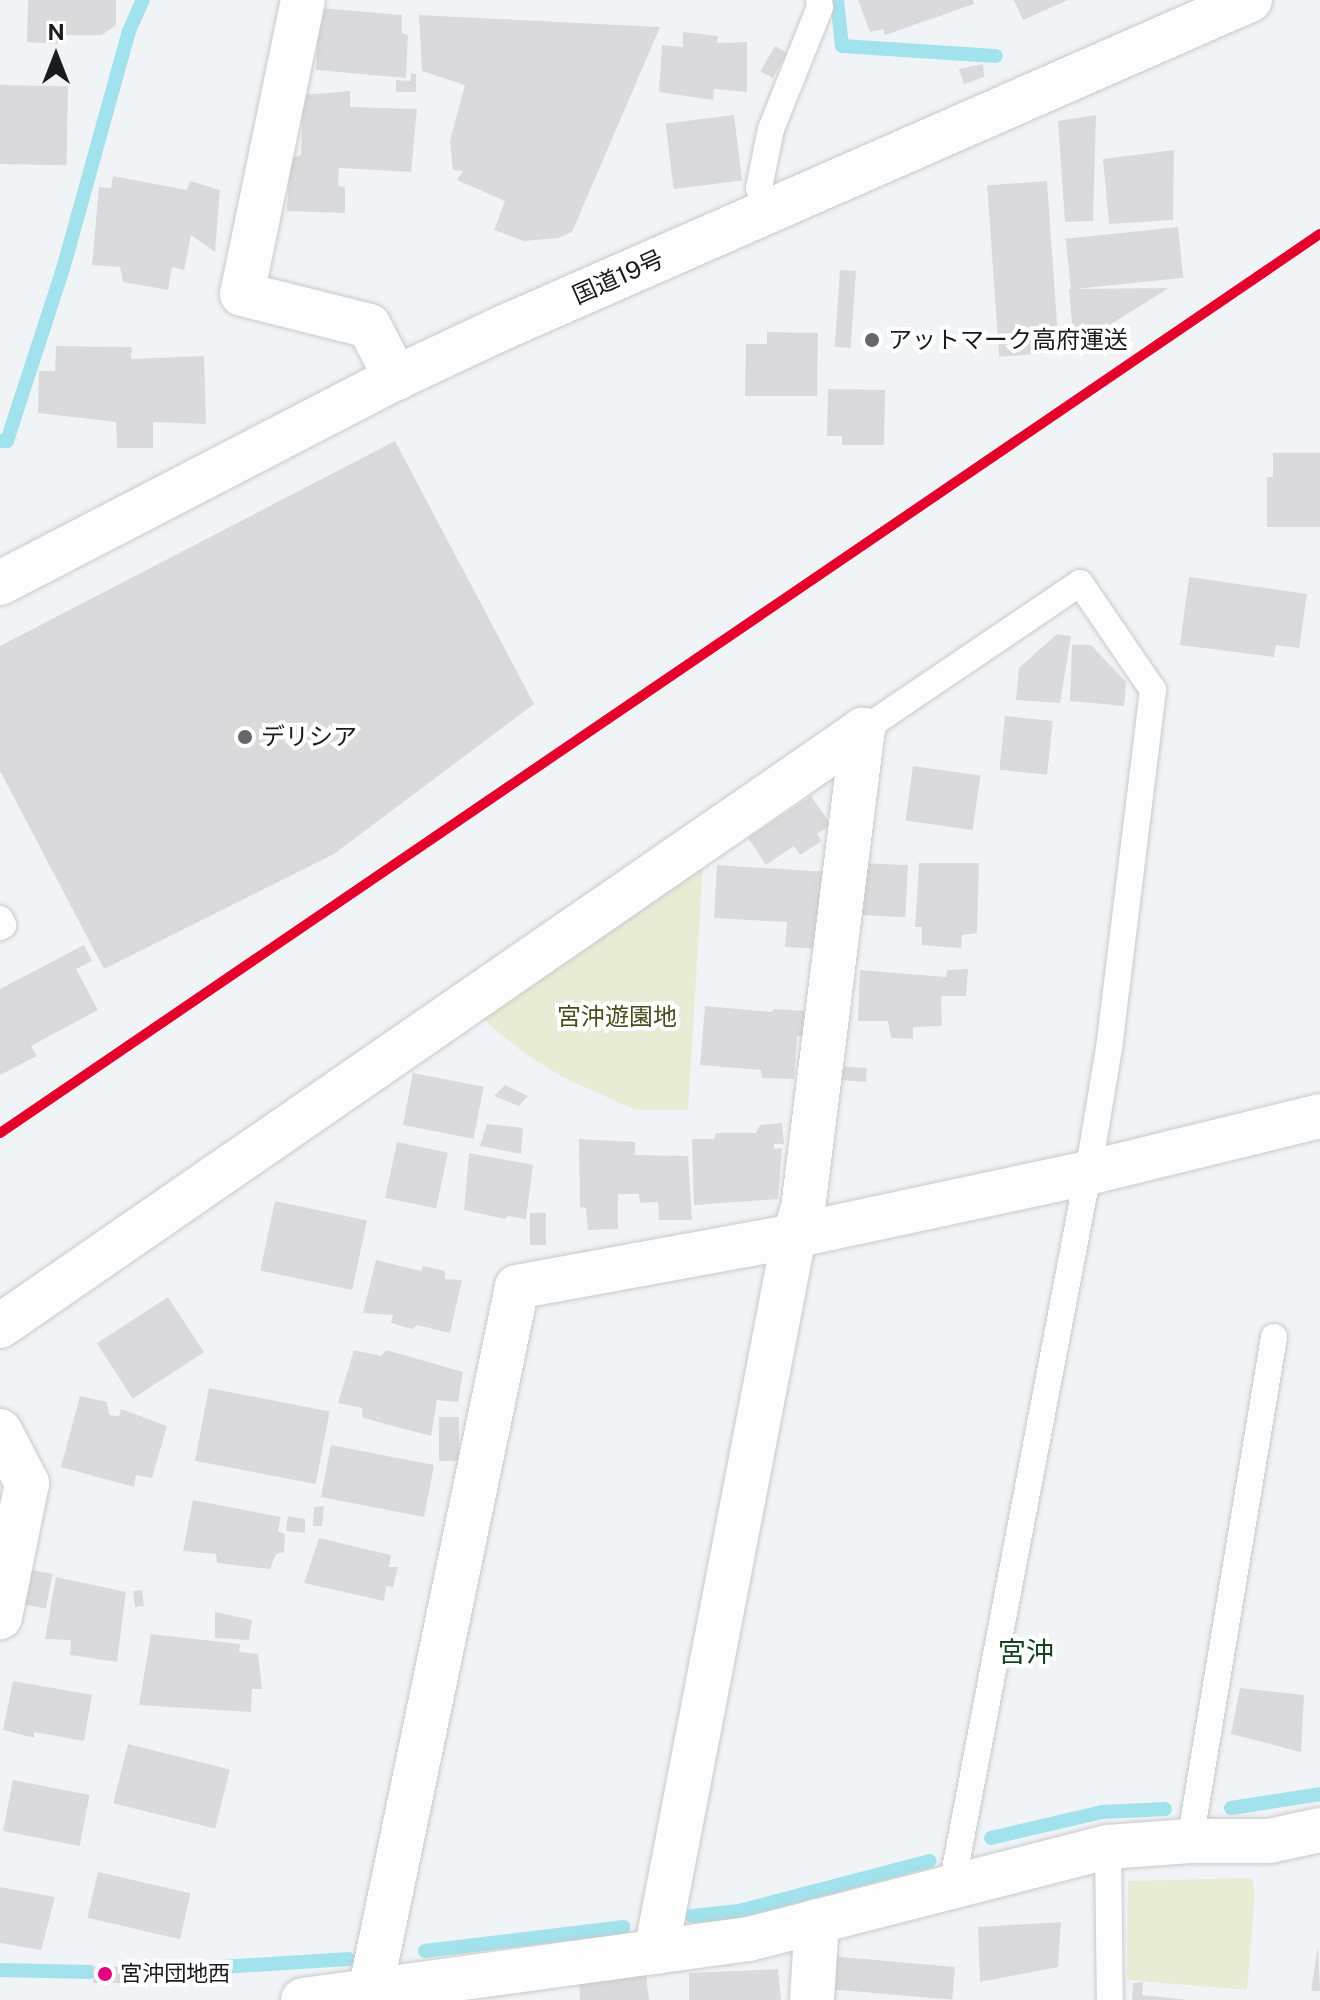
<!DOCTYPE html>
<html>
<head>
<meta charset="utf-8">
<style>
	body { margin:0 }
	#map { position:relative; width:1320px; height:2000px; overflow:hidden; background:#f1f4f7; font-family:"Public Sans","Noto Sans JP",sans-serif }
	div>[style] { position:absolute }
	[style*='--x'] { left:calc(var(--x)*1px); top:calc(var(--y)*1px); width:calc(var(--w)*1px); rotate:calc(var(--a)*1deg) }
	.green>* { inset:0; background:#e8ecd4 }
	.stream>* { height:14px; margin:-7px; padding:0 7px; transform-origin:7px; border-radius:7px; background:#a1e2ec }
	.building>* { inset:0; background:#dadadc; transform-origin:0 0 }
	.roads { filter:drop-shadow(0 0 2px #c8cacd) drop-shadow(0 0 2px #c8cacd) }
	.lane>* { height:26px; margin:-13px; padding:0 13px; transform-origin:13px; border-radius:13px; background:#fdfdfe }
	.street>* { height:44px; margin:-22px; padding:0 22px; transform-origin:22px; border-radius:22px; background:#fdfdfe }
	.highway>* { height:44px; margin:-22px; padding:0 22px; transform-origin:22px; border-radius:22px; background:#fdfdfe }
	.rail-1>* { height:10px; margin:-5px; padding:0 5px; transform-origin:5px; border-radius:5px; background:#e4002b }
	.dots>* { width:22px; height:22px; translate:-50% -50%; box-sizing:border-box; border:4px solid #fff; border-radius:50% }
	span { translate:-50% -50%; white-space:nowrap; text-align:center; line-height:1.15; -webkit-text-stroke:8px #fff; paint-order:stroke }
	.bus-label { font-size:22px; color:#1a1b1e }
	.left { translate:0 -50%; text-align:left }
	.street-label { font-size:24px; color:#1a1b1e }
	.poi-label { font-size:24px; color:#1a1b1e }
	.park-label { font-size:24px; color:#4c4d1a }
	.quarter-label { font-size:28px; color:#134420 }
	.north { position:absolute; left:16px; top:16px; width:80px; height:80px; -webkit-text-stroke:6px #fff; paint-order:stroke; rotate:0deg; font-size:22px; font-weight:700; line-height:32px; text-align:center; color:#1a1b1e }
	.north::after { content:''; display:block; margin:auto; width:28px; height:36px; background:#1a1b1e; clip-path:polygon(50% 0,100% 100%,50% 72%,0 100%) }
</style>
</head>
<body>
<div id="map">
	<div class="green">
		<i style="clip-path:polygon(703px 865px,688px 1110px,636px 1110px,564px 1078px,521px 1051px,482px 1018px)"></i>
		<i style="clip-path:polygon(1252px 1878px,1255px 1894px,1247px 1990px,1127px 1980px,1128px 1881px)"></i>
	</div>
	<div class="stream">
		<i style="--x:837;--y:0;--w:46;--a:83.8"></i>
		<i style="--x:842;--y:46;--w:154;--a:3.7"></i>
		<i style="--x:0;--y:441;--w:7;--a:0"></i>
		<i style="--x:7;--y:441;--w:181;--a:-72"></i>
		<i style="--x:63;--y:269;--w:247;--a:-74.5"></i>
		<i style="--x:129;--y:31;--w:34;--a:-66"></i>
		<i style="--x:1231;--y:1808;--w:90;--a:-8.9"></i>
		<i style="--x:991;--y:1838;--w:114;--a:-13.2"></i>
		<i style="--x:1102;--y:1812;--w:63;--a:-2.7"></i>
		<i style="--x:692;--y:1916;--w:47;--a:-6.1"></i>
		<i style="--x:739;--y:1911;--w:197;--a:-14.7"></i>
		<i style="--x:425;--y:1951;--w:200;--a:-6.9"></i>
		<i style="--x:222;--y:1967;--w:127;--a:-3.6"></i>
		<i style="--x:0;--y:1970;--w:90;--a:1.3"></i>
		<i style="--x:128;--y:1970;--w:50;--a:0"></i>
	</div>
	<div class="building">
		<i style="clip-path:polygon(28px 0,116px 0,116px 25px,102px 35px,58px 35px,58px 44px,27px 42px)"></i>
		<i style="clip-path:polygon(858px 0,973px 0,974px 4px,885px 35px,883px 29px,870px 32px)"></i>
		<i style="clip-path:polygon(1014px 0,1068px 0,1023px 20px)"></i>
		<i style="clip-path:polygon(319px 8px,402px 15px,402px 33px,408px 35px,406px 78px,316px 70px)"></i>
		<i style="clip-path:polygon(419px 15px,660px 27px,572px 232px,558px 238px,524px 241px,494px 230px,505px 201px,457px 180px,463px 171px,453px 170px,450px 141px,465px 85px,422px 71px)"></i>
		<i style="clip-path:polygon(683px 32px,718px 36px,717px 43px,747px 42px,747px 92px,714px 89px,713px 100px,659px 92px,662px 45px,683px 47px)"></i>
		<i style="left:775px;top:46px;width:14px;height:29px;rotate:30deg"></i>
		<i style="clip-path:polygon(983px 64px,984px 77px,964px 84px,959px 69px)"></i>
		<i style="clip-path:polygon(411px 73px,416px 74px,416px 92px,396px 92px,396px 80px,410px 81px)"></i>
		<i style="left:0;top:85px;width:68px;height:79px;rotate:1deg"></i>
		<i style="clip-path:polygon(350px 91px,350px 107px,417px 109px,411px 172px,339px 168px,338px 186px,345px 187px,345px 213px,287px 211px,290px 159px,301px 155px,303px 95px)"></i>
		<i style="left:734px;top:115px;width:66px;height:69px;rotate:83deg"></i>
		<i style="clip-path:polygon(1096px 115px,1093px 221px,1065px 222px,1058px 121px)"></i>
		<i style="clip-path:polygon(1174px 150px,1173px 220px,1109px 224px,1103px 159px)"></i>
		<i style="clip-path:polygon(113px 176px,187px 190px,190px 181px,220px 190px,215px 252px,191px 235px,184px 270px,172px 267px,168px 290px,123px 282px,120px 267px,92px 265px,99px 187px,111px 188px)"></i>
		<i style="left:1047px;top:181px;width:172px;height:60px;rotate:86deg"></i>
		<i style="left:1178px;top:227px;width:51px;height:113px;rotate:84deg"></i>
		<i style="left:840px;top:270px;width:16px;height:77px;rotate:4deg"></i>
		<i style="clip-path:polygon(1169px 288px,1074px 347px,1069px 289px)"></i>
		<i style="clip-path:polygon(767px 332px,818px 333px,817px 396px,745px 396px,746px 344px,767px 344px)"></i>
		<i style="clip-path:polygon(56px 346px,132px 347px,131px 359px,204px 356px,206px 424px,153px 422px,153px 448px,117px 448px,116px 422px,38px 413px,39px 371px,55px 371px)"></i>
		<i style="clip-path:polygon(828px 389px,885px 390px,884px 445px,842px 445px,842px 436px,827px 436px)"></i>
		<i style="clip-path:polygon(395px 441px,534px 704px,334px 854px,104px 969px,0 771px,0 646px)"></i>
		<i style="clip-path:polygon(1273px 453px,1320px 453px,1320px 527px,1267px 527px,1267px 477px,1273px 477px)"></i>
		<i style="clip-path:polygon(1189px 577px,1307px 594px,1299px 648px,1276px 645px,1274px 657px,1180px 645px)"></i>
		<i style="clip-path:polygon(1057px 634px,1071px 636px,1060px 703px,1016px 700px,1019px 668px)"></i>
		<i style="clip-path:polygon(1072px 645px,1091px 645px,1126px 682px,1124px 706px,1070px 701px)"></i>
		<i style="left:1005px;top:716px;width:48px;height:54px;rotate:6deg"></i>
		<i style="left:913px;top:766px;width:68px;height:55px;rotate:8deg"></i>
		<i style="clip-path:polygon(811px 796px,831px 825px,817px 834px,822px 841px,800px 855px,794px 846px,766px 865px,748px 838px)"></i>
		<i style="left:863px;top:863px;width:45px;height:52px;rotate:3deg"></i>
		<i style="clip-path:polygon(919px 863px,979px 863px,977px 933px,962px 935px,961px 948px,922px 945px,922px 927px,915px 927px)"></i>
		<i style="clip-path:polygon(717px 865px,828px 872px,824px 949px,785px 947px,787px 922px,714px 918px)"></i>
		<i style="clip-path:polygon(84px 945px,92px 961px,76px 969px,98px 1010px,31px 1046px,37px 1056px,0 1075px,0 989px)"></i>
		<i style="clip-path:polygon(968px 969px,966px 996px,941px 996px,942px 1026px,913px 1027px,913px 1039px,891px 1038px,888px 1021px,858px 1021px,860px 970px,946px 977px,947px 970px)"></i>
		<i style="clip-path:polygon(705px 1006px,772px 1012px,774px 1009px,805px 1011px,804px 1036px,797px 1036px,794px 1079px,762px 1078px,761px 1070px,700px 1065px)"></i>
		<i style="left:867px;top:1068px;width:14px;height:30px;rotate:94deg"></i>
		<i style="left:413px;top:1073px;width:72px;height:53px;rotate:11deg"></i>
		<i style="clip-path:polygon(505px 1085px,528px 1096px,519px 1106px,494px 1096px)"></i>
		<i style="clip-path:polygon(782px 1123px,784px 1144px,774px 1144px,774px 1149px,782px 1148px,778px 1199px,694px 1205px,692px 1139px,714px 1139px,716px 1133px,756px 1133px,760px 1125px)"></i>
		<i style="clip-path:polygon(487px 1124px,523px 1128px,521px 1154px,480px 1146px)"></i>
		<i style="clip-path:polygon(579px 1139px,635px 1142px,635px 1155px,688px 1156px,692px 1220px,659px 1220px,658px 1202px,640px 1203px,639px 1194px,618px 1194px,618px 1229px,588px 1230px,586px 1208px,580px 1207px)"></i>
		<i style="left:397px;top:1142px;width:52px;height:57px;rotate:12deg"></i>
		<i style="clip-path:polygon(469px 1153px,533px 1165px,526px 1219px,508px 1216px,505px 1219px,464px 1210px)"></i>
		<i style="left:275px;top:1201px;width:94px;height:71px;rotate:12deg"></i>
		<i style="left:530px;top:1213px;width:16px;height:32px"></i>
		<i style="clip-path:polygon(376px 1260px,421px 1271px,423px 1266px,445px 1271px,445px 1279px,462px 1280px,450px 1333px,417px 1325px,412px 1329px,391px 1323px,393px 1315px,363px 1313px)"></i>
		<i style="left:168px;top:1297px;width:66px;height:85px;rotate:57deg"></i>
		<i style="clip-path:polygon(354px 1350px,381px 1356px,386px 1350px,463px 1372px,458px 1402px,437px 1400px,431px 1436px,363px 1418px,362px 1408px,338px 1403px)"></i>
		<i style="left:209px;top:1388px;width:123px;height:74px;rotate:11deg"></i>
		<i style="clip-path:polygon(80px 1396px,107px 1402px,109px 1415px,119px 1416px,121px 1409px,167px 1426px,152px 1478px,136px 1475px,134px 1487px,61px 1467px)"></i>
		<i style="left:439px;top:1417px;width:20px;height:44px"></i>
		<i style="left:331px;top:1445px;width:105px;height:53px;rotate:11deg"></i>
		<i style="clip-path:polygon(193px 1500px,281px 1517px,278px 1531px,285px 1534px,284px 1552px,276px 1554px,270px 1569px,217px 1563px,216px 1554px,183px 1551px)"></i>
		<i style="clip-path:polygon(324px 1506px,322px 1526px,313px 1526px,314px 1507px)"></i>
		<i style="clip-path:polygon(288px 1516px,305px 1519px,305px 1533px,286px 1531px)"></i>
		<i style="clip-path:polygon(319px 1538px,391px 1555px,389px 1567px,398px 1567px,393px 1587px,386px 1586px,384px 1601px,304px 1583px)"></i>
		<i style="left:21px;top:1568px;width:32px;height:35px;rotate:11deg"></i>
		<i style="clip-path:polygon(56px 1577px,126px 1592px,117px 1662px,70px 1655px,71px 1640px,45px 1639px)"></i>
		<i style="left:142px;top:1590px;width:16px;height:9px;rotate:83deg"></i>
		<i style="clip-path:polygon(215px 1612px,252px 1620px,249px 1640px,215px 1638px)"></i>
		<i style="clip-path:polygon(151px 1634px,240px 1644px,239px 1652px,258px 1654px,262px 1689px,252px 1689px,251px 1712px,139px 1705px)"></i>
		<i style="clip-path:polygon(13px 1681px,92px 1695px,84px 1741px,34px 1732px,34px 1738px,3px 1730px)"></i>
		<i style="clip-path:polygon(1240px 1688px,1304px 1695px,1301px 1752px,1231px 1734px)"></i>
		<i style="left:128px;top:1744px;width:105px;height:61px;rotate:14deg"></i>
		<i style="left:13px;top:1780px;width:78px;height:52px;rotate:11deg"></i>
		<i style="left:98px;top:1872px;width:95px;height:47px;rotate:13deg"></i>
		<i style="clip-path:polygon(0 1887px,55px 1897px,41px 1950px,0 1943px)"></i>
		<i style="clip-path:polygon(1061px 1922px,1058px 1967px,980px 1982px,978px 1927px)"></i>
		<i style="clip-path:polygon(1318px 1946px,1320px 1991px,1311px 1991px)"></i>
		<i style="left:93px;top:1967px;width:30px;height:16px"></i>
		<i style="left:955px;top:1967px;width:33px;height:125px;rotate:95deg"></i>
		<i style="clip-path:polygon(778px 1969px,781px 2000px,689px 2000px,689px 1973px)"></i>
		<i style="clip-path:polygon(646px 1975px,649px 2000px,580px 2000px,579px 1980px)"></i>
		<i style="clip-path:polygon(1143px 1982px,1142px 1995px,1189px 2000px,1132px 2000px,1133px 1983px)"></i>
	</div>
	<div class="roads">
		<div class="lane">
			<i style="--x:767;--y:212;--w:25;--a:-108"></i>
			<i style="--x:759;--y:188;--w:60;--a:-78.5"></i>
			<i style="--x:771;--y:129;--w:131;--a:-68.1"></i>
			<i style="--x:820;--y:7;--w:7;--a:-98"></i>
			<i style="--x:863;--y:730;--w:262;--a:-34.1"></i>
			<i style="--x:1080;--y:583;--w:130;--a:55.7"></i>
			<i style="--x:1153;--y:690;--w:361;--a:97"></i>
			<i style="--x:1109;--y:1048;--w:127;--a:99.5"></i>
			<i style="--x:1088;--y:1173;--w:725;--a:100.81"></i>
			<i style="--x:0;--y:919;--w:7;--a:63"></i>
			<i style="--x:3;--y:925;--w:4;--a:146"></i>
			<i style="--x:1190;--y:1841;--w:511;--a:-80.54"></i>
			<i style="--x:1108;--y:1847;--w:153;--a:89.3"></i>
		</div>
		<div class="street">
			<i style="--x:303;--y:0;--w:300;--a:101.7"></i>
			<i style="--x:242;--y:294;--w:131;--a:14.1"></i>
			<i style="--x:369;--y:326;--w:59;--a:62.6"></i>
			<i style="--x:0;--y:1326;--w:1049;--a:-34.63"></i>
			<i style="--x:0;--y:1431;--w:59;--a:62.6"></i>
			<i style="--x:27;--y:1483;--w:137;--a:101.4"></i>
			<i style="--x:656;--y:1952;--w:729;--a:-79.09"></i>
			<i style="--x:794;--y:1236;--w:28;--a:-72"></i>
			<i style="--x:803;--y:1209;--w:483;--a:-82.9"></i>
			<i style="--x:370;--y:1992;--w:720;--a:-78.22"></i>
			<i style="--x:517;--y:1287;--w:282;--a:-10.4"></i>
			<i style="--x:794;--y:1236;--w:301;--a:-12.1"></i>
			<i style="--x:1088;--y:1173;--w:239;--a:-13.8"></i>
			<i style="--x:303;--y:2000;--w:450;--a:-7.8"></i>
			<i style="--x:749;--y:1939;--w:371;--a:-14.4"></i>
			<i style="--x:1108;--y:1847;--w:82;--a:-4.2"></i>
			<i style="--x:1190;--y:1841;--w:79;--a:0"></i>
			<i style="--x:1269;--y:1841;--w:52;--a:-12.2"></i>
			<i style="--x:812;--y:2000;--w:79;--a:-86.4"></i>
		</div>
		<div class="highway">
			<i style="--x:0;--y:583;--w:446;--a:-27.4"></i>
			<i style="--x:396;--y:378;--w:115;--a:-25.2"></i>
			<i style="--x:500;--y:329;--w:819;--a:-23.69"></i>
		</div>
	</div>
	<div class="rail-1">
		<i style="--x:0;--y:1133;--w:1597;--a:-34.26"></i>
	</div>
	<div class="dots">
		<i style="left:872px;top:340px;background:#65676a"></i>
		<i style="left:245px;top:737px;background:#65676a"></i>
		<i style="left:105px;top:1974px;background:#e5007d"></i>
	</div>
	<div class="bus-label">
		<span class="left" style="left:120px;top:1974px">宮沖団地西</span>
	</div>
	<div class="street-label">
		<span style="left:618px;top:277px;rotate:-24deg">国道19号</span>
	</div>
	<div class="poi-label">
		<span class="left" style="left:888px;top:340px">アットマーク高府運送</span>
		<span class="left" style="left:261px;top:737px">デリシア</span>
	</div>
	<div class="park-label">
		<span style="left:617px;top:1017px">宮沖遊園地</span>
	</div>
	<div class="quarter-label">
		<span style="left:1026px;top:1652px">宮沖</span>
	</div>
	<div class="north">N</div>
</div>
</body>
</html>
